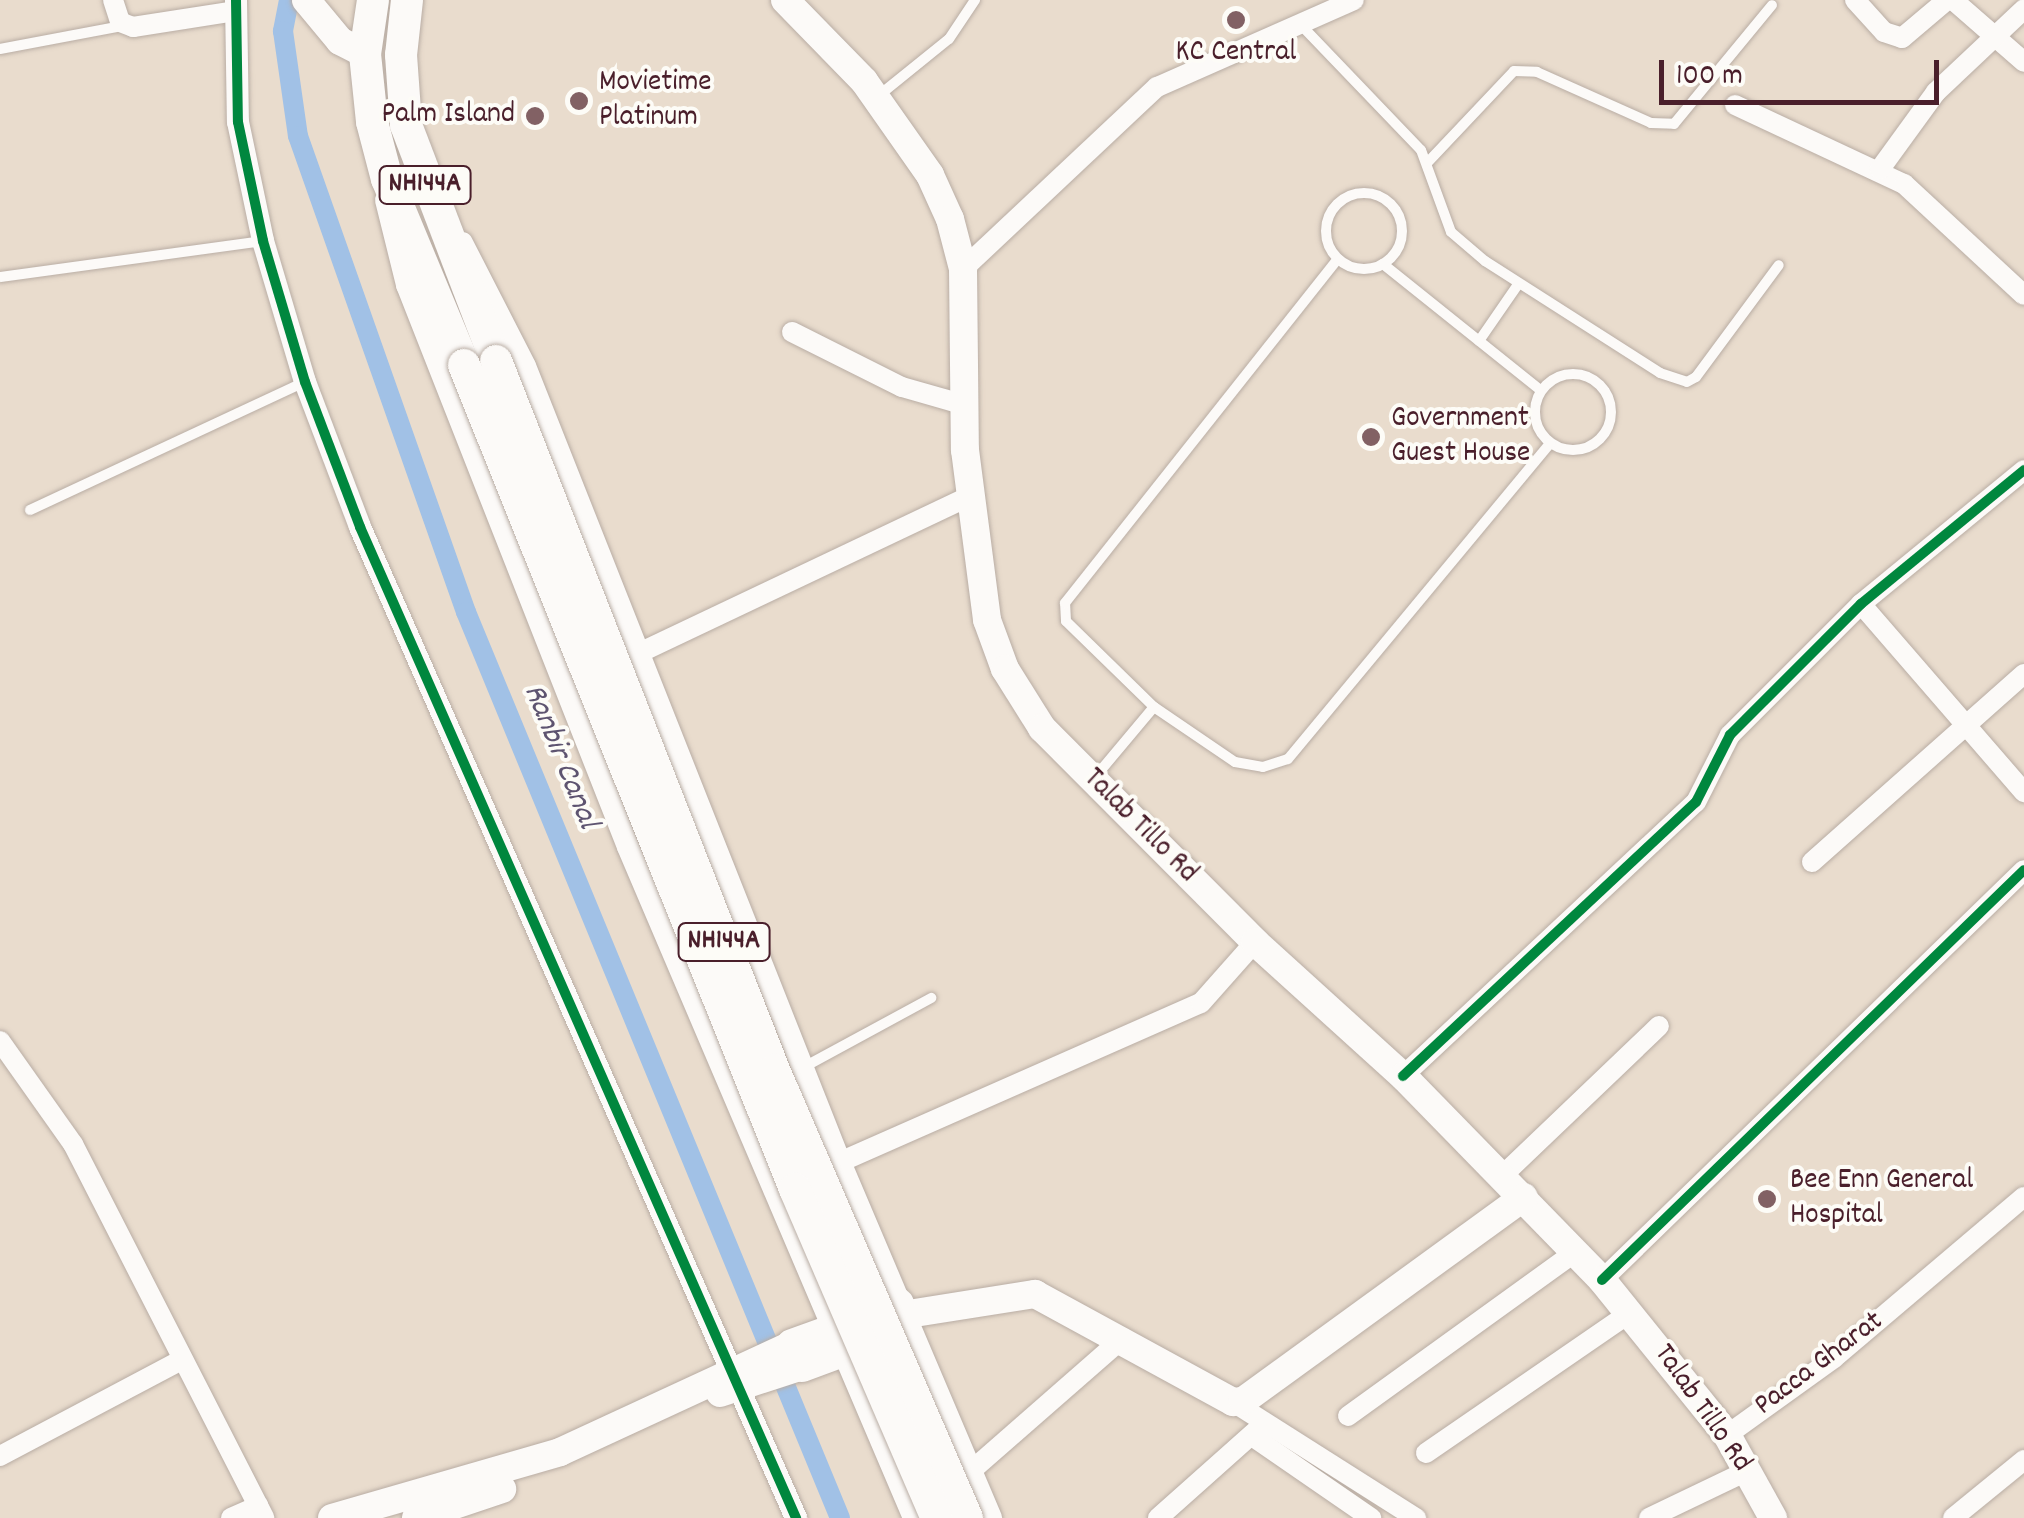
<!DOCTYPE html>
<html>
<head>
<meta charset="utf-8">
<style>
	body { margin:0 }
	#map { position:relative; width:2024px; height:1518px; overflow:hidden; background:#e9dccd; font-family:Dekko,sans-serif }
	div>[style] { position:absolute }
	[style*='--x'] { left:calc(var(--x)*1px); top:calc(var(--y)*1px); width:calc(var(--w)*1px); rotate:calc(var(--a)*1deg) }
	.canal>* { height:20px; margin:-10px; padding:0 10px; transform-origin:10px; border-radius:10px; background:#a1c1e6 }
	.roads { filter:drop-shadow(0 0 2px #b9ada4) drop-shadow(0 0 2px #b9ada4) }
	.service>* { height:10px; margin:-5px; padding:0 5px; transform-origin:5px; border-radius:5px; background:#fcfaf8 }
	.service>.ring { margin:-5px; padding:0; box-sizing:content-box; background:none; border:10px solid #fcfaf8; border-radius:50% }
	.minor>* { height:20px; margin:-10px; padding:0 10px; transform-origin:10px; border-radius:10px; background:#fcfaf8 }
	.tertiary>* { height:22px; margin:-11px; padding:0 11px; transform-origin:11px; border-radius:11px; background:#fcfaf8 }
	.secondary>* { height:28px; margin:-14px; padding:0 14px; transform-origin:14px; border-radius:14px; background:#fcfaf8 }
	.trunk>* { height:32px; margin:-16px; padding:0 16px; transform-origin:16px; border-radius:16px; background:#fcfaf8 }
	.bridges { filter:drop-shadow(0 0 2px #b9ada4) drop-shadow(0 0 2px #b9ada4) }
	.trunk-bridge>* { height:32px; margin:-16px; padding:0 16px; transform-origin:16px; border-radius:16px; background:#fcfaf8 }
	.cycleway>* { height:10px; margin:-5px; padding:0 5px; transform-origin:5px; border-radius:5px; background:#00873e }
	.dots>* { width:28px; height:28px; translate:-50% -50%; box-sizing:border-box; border:5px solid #fdfcf7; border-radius:50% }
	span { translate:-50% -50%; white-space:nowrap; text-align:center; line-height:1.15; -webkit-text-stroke:8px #fdfcf7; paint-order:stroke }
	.shield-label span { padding:2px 8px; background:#fdfcf7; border:2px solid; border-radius:8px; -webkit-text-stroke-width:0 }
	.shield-label { font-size:28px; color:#4a1f2b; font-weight:700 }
	.poi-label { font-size:30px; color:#4a1f2b }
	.left { translate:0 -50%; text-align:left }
	.right { translate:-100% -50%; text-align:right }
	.street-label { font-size:30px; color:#4a1f2b }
	.water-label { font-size:32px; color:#5e5470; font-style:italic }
	.scale { position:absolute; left:1659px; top:60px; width:280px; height:45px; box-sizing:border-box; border:5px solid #4a1f2b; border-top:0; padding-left:12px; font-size:30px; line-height:35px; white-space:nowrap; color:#4a1f2b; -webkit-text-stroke:8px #fdfcf7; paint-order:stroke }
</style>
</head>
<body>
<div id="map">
	<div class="canal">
		<i style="--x:289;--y:0;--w:32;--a:101"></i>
		<i style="--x:283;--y:31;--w:106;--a:81.9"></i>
		<i style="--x:298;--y:136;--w:505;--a:70.56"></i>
		<i style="--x:466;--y:612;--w:980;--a:67.57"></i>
	</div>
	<div class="roads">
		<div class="service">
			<i style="--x:1301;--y:25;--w:173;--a:46.2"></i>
			<i style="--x:1421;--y:150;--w:87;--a:69.9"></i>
			<i style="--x:1451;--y:232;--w:45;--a:40.5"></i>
			<i style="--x:1485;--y:261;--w:208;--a:32.6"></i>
			<i style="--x:1660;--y:373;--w:28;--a:18"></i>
			<i style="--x:1687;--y:382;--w:10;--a:-29"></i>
			<i style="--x:1696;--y:377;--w:139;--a:-53.5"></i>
			<i style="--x:0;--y:49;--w:124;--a:-10.7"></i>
			<i style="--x:877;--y:97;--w:92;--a:-38.9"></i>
			<i style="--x:949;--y:39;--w:47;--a:-56.3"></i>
			<i style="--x:1428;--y:162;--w:125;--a:-46.6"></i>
			<i style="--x:1514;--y:71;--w:23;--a:2"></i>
			<i style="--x:1537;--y:72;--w:125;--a:24.1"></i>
			<i style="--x:1651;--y:123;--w:23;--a:2"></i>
			<i style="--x:1674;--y:124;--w:154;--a:-50.5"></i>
			<i class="ring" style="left:1326px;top:193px;width:66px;height:66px"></i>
			<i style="--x:1383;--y:264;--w:201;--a:38.7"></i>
			<i style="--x:0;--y:277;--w:264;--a:-7.8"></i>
			<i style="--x:1479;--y:341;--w:70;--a:-55.4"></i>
			<i class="ring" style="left:1535px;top:374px;width:66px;height:66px"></i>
			<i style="--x:30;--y:510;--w:302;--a:-25"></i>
			<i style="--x:1154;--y:707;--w:123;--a:-135.7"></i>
			<i style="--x:1066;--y:621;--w:18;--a:-93"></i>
			<i style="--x:1065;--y:603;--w:439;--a:-51.6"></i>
			<i style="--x:1096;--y:776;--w:90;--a:-50"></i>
			<i style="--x:1154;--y:707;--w:98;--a:34.2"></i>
			<i style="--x:1235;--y:762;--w:28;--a:10"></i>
			<i style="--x:1263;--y:767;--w:26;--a:-18"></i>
			<i style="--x:1288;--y:759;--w:410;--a:-50.3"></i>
			<i style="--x:804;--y:1067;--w:145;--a:-28.5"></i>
		</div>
		<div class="minor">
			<i style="--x:113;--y:0;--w:23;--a:72"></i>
			<i style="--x:120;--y:22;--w:14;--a:21"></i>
			<i style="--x:133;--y:27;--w:103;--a:-8.9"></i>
			<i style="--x:1855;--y:0;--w:43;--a:47.8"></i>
			<i style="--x:1884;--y:32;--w:19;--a:18"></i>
			<i style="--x:1902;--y:38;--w:59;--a:-40.2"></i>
			<i style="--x:1953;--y:0;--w:94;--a:41.1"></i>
			<i style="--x:1735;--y:105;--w:187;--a:25.1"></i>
			<i style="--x:1904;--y:184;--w:163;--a:42.8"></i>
			<i style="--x:1880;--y:169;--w:95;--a:-54"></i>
			<i style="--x:1936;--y:92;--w:121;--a:-43.3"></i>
			<i style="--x:963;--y:269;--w:266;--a:-43.2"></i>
			<i style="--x:1157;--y:87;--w:215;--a:-23.8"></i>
			<i style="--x:792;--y:332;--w:123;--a:26.6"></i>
			<i style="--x:902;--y:387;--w:66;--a:15.9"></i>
			<i style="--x:1861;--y:604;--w:249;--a:49.1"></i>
			<i style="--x:637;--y:654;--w:369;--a:-25.4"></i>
			<i style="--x:1812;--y:862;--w:283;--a:-41.6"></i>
			<i style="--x:0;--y:1041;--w:126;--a:54.7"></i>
			<i style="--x:73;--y:1144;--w:420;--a:62.9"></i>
			<i style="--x:1403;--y:1076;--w:401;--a:-43.1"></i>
			<i style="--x:1696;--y:802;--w:75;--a:-63.1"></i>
			<i style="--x:1730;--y:735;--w:185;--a:-45"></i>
			<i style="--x:1861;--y:604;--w:211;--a:-39.4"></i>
			<i style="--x:840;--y:1162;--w:394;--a:-23.8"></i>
			<i style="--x:1201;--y:1003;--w:81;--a:-48.5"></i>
			<i style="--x:1502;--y:1176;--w:217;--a:-43.7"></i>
			<i style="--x:1602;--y:1280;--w:588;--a:-44.17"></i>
			<i style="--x:1233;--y:1402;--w:217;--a:32.4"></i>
			<i style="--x:1348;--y:1416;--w:280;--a:-35.8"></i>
			<i style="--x:1727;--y:1435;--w:132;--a:-35.7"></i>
			<i style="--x:1834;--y:1358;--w:249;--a:-40.3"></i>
			<i style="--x:1252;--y:1436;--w:145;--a:34.6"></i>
			<i style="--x:1426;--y:1453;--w:247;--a:-34.5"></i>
			<i style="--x:0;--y:1456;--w:205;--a:-27.9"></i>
			<i style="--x:971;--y:1471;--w:202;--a:-41.2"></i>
			<i style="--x:231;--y:1518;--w:30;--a:-24"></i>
			<i style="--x:1158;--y:1518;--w:137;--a:-41.7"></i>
			<i style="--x:1649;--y:1518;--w:109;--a:-25.6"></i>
			<i style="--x:1953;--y:1518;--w:92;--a:-39.2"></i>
		</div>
		<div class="tertiary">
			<i style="--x:236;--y:0;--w:122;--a:89.1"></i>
			<i style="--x:238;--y:122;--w:122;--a:78.1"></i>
			<i style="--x:263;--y:241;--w:147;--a:73.4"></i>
			<i style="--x:305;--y:382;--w:155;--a:69.2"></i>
			<i style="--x:360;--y:527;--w:1083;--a:66.25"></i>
			<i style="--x:386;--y:200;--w:88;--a:76.1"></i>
			<i style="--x:407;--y:285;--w:604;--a:68.53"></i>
			<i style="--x:628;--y:847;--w:729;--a:66.91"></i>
			<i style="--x:462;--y:243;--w:138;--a:62.9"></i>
			<i style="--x:525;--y:366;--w:856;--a:68.41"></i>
			<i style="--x:840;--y:1162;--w:387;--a:67"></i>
		</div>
		<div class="secondary">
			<i style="--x:306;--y:0;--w:53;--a:50.3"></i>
			<i style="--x:340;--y:41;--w:28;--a:27"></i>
			<i style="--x:785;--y:0;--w:113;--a:45.7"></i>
			<i style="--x:864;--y:81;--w:115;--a:54.9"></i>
			<i style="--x:930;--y:175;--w:48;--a:65.6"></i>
			<i style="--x:950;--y:219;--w:52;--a:75.4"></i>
			<i style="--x:963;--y:269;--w:181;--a:89.4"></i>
			<i style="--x:965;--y:450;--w:171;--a:82.6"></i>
			<i style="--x:987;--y:620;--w:52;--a:69.8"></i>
			<i style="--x:1005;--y:669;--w:70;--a:57.9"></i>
			<i style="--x:1042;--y:728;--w:302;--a:45.1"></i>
			<i style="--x:1255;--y:942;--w:200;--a:42.2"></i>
			<i style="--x:1403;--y:1076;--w:285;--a:45.7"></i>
			<i style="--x:1602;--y:1280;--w:199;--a:51.1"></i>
			<i style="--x:1727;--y:1435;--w:95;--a:61"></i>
			<i style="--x:902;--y:1315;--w:135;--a:-9"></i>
			<i style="--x:1035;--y:1294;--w:226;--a:28.6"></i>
			<i style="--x:1233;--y:1402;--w:10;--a:-6"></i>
			<i style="--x:1243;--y:1401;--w:347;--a:-36"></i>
			<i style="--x:720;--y:1393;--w:86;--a:-18.2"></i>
			<i style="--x:332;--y:1518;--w:237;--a:-16.1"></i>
			<i style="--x:560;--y:1452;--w:255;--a:-24.8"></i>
			<i style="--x:416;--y:1518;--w:91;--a:-18.6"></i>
		</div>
		<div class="trunk">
			<i style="--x:373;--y:0;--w:55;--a:98.4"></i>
			<i style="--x:365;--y:54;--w:68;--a:84.1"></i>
			<i style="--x:372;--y:122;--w:59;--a:75.3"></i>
			<i style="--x:387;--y:179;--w:201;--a:67.5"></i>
			<i style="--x:407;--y:0;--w:55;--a:96.2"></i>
			<i style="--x:401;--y:55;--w:70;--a:85.9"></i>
			<i style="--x:406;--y:125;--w:253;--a:69.1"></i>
			<i style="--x:792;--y:1345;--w:45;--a:-19.7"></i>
			<i style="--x:834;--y:1330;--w:28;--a:-75"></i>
			<i style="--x:841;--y:1303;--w:21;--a:-37"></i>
			<i style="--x:858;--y:1290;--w:22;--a:0"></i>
			<i style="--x:880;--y:1290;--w:23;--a:38"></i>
			<i style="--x:802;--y:1366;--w:46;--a:-20.4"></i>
			<i style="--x:845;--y:1350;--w:38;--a:6"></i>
			<i style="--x:883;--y:1354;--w:23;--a:-43"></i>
			<i style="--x:900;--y:1338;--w:23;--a:-85"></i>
		</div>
	</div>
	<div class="bridges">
		<div class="trunk-bridge">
			<i style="--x:496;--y:361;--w:762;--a:68.59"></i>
			<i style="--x:774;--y:1070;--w:488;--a:66.7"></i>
			<i style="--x:464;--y:365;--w:888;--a:68.11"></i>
			<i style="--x:795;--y:1189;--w:358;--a:66.7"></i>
		</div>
	</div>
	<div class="cycleway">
		<i style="--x:236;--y:0;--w:122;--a:89.1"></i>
		<i style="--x:238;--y:122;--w:122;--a:78.1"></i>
		<i style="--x:263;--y:241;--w:147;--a:73.4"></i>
		<i style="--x:305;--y:382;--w:155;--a:69.2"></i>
		<i style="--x:360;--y:527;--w:1083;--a:66.25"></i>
		<i style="--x:1403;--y:1076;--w:401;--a:-43.1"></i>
		<i style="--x:1696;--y:802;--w:75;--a:-63.1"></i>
		<i style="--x:1730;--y:735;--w:185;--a:-45"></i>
		<i style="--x:1861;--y:604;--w:211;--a:-39.4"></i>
		<i style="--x:1602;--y:1280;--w:588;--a:-44.17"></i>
	</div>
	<div class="dots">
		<i style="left:1236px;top:20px;background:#826164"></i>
		<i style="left:579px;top:101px;background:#826164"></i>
		<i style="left:535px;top:116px;background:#826164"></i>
		<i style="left:1371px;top:437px;background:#826164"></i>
		<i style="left:1767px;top:1199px;background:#826164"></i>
	</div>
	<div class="shield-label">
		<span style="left:425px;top:185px">NH144A</span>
		<span style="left:724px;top:942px">NH144A</span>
	</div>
	<div class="poi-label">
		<span style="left:1236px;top:54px">KC Central</span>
		<span class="left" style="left:599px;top:101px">Movietime<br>Platinum</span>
		<span class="right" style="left:515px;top:116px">Palm Island</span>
		<span class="left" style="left:1391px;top:437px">Government<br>Guest House</span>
		<span class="left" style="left:1790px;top:1199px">Bee Enn General<br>Hospital</span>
	</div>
	<div class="street-label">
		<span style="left:1139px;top:827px;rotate:45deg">Talab Tillo Rd</span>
		<span style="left:1820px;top:1365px;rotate:-37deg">Pacca Gharat</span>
		<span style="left:1701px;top:1409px;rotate:55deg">Talab Tillo Rd</span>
	</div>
	<div class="water-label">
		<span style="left:559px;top:757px;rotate:68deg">Ranbir Canal</span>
	</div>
	<div class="scale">100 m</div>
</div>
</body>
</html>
